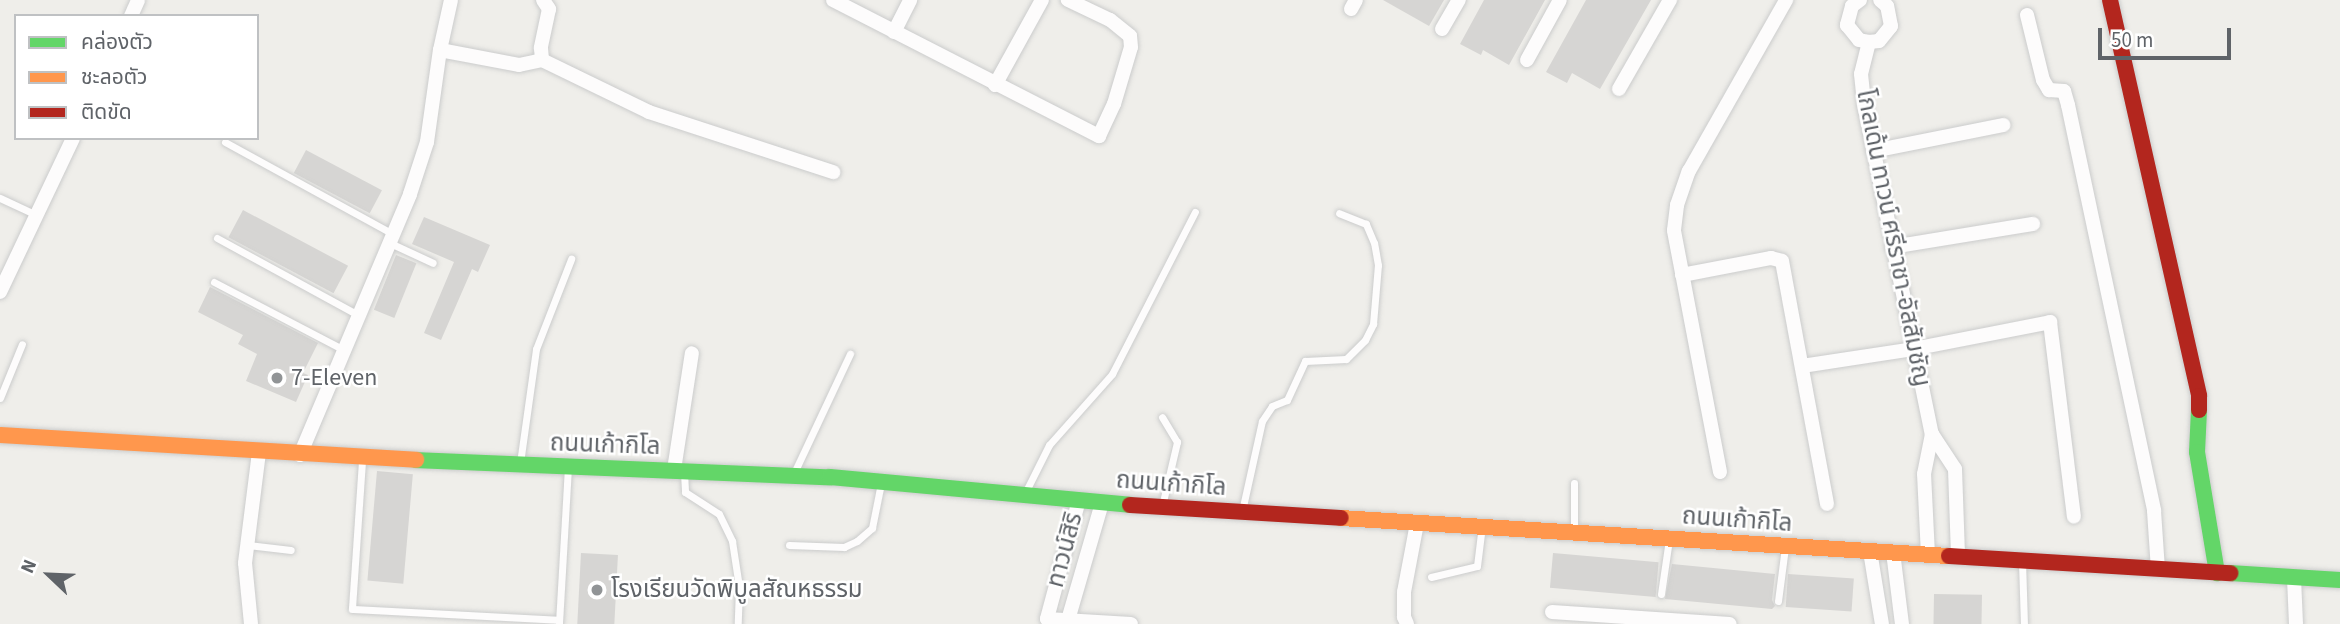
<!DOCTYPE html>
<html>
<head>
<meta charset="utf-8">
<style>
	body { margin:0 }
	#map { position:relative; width:2340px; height:624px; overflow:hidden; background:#efeeea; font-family:"Source Sans 3","Noto Sans Thai",sans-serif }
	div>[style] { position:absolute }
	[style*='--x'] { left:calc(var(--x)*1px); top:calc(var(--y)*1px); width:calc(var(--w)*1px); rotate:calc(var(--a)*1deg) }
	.building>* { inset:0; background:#d6d5d3; transform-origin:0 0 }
	.roads { filter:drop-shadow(0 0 2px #cbcccc) drop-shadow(0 0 2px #cbcccc) }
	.lane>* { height:7px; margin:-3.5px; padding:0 3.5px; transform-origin:3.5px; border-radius:3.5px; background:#fdfcfc }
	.street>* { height:14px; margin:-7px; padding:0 7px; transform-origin:7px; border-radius:7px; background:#fdfcfc }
	.fast>* { height:16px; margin:-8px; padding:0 8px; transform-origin:8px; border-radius:8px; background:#63d668 }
	.slow>* { height:16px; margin:-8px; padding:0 8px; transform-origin:8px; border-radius:8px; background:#ff974d }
	.jam>* { height:16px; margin:-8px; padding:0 8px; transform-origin:8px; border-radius:8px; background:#b3261e }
	.dots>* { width:19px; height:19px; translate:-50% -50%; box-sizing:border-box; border:4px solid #fff; border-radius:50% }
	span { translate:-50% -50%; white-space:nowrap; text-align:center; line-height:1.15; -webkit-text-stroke:5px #fff; paint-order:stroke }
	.street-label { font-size:24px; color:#5f6368 }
	.poi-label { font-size:24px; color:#5f6368 }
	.left { translate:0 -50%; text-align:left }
	.legend { position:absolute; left:14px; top:14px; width:245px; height:126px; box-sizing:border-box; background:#fff; border:2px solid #bfc1c3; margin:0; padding:9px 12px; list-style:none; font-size:21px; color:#5f6368 }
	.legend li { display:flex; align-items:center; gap:14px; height:35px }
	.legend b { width:35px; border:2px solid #bfc1c3 }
	.north { position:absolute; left:14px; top:540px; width:70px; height:70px; -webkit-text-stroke:5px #fff; paint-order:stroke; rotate:293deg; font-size:19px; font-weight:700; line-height:28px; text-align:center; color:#5f6368 }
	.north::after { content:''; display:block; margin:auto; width:24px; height:32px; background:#5f6368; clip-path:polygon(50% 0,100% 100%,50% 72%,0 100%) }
	.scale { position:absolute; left:2098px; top:28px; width:133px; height:32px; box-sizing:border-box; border:4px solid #5f6368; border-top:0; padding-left:9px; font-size:21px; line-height:24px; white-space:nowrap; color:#5f6368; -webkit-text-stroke:5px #fff; paint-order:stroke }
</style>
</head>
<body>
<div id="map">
	<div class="building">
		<i style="clip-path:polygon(1383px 0,1444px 0,1429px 26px)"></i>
		<i style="clip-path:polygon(1484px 0,1545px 0,1509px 65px,1483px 50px,1481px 55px,1460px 44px)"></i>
		<i style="clip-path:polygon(1586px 0,1651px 0,1600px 89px,1572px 73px,1567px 83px,1546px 72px)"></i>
		<i style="left:306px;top:150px;width:86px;height:26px;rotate:28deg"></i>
		<i style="left:243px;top:210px;width:119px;height:31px;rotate:28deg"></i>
		<i style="clip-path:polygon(424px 217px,490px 245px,478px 272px,472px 269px,441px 340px,424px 333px,454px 262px,412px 244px)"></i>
		<i style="left:396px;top:255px;width:22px;height:59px;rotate:22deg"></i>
		<i style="clip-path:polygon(210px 287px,318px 343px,303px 373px,308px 375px,296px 402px,246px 381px,257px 354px,238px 344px,243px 335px,198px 312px)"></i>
		<i style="left:377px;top:471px;width:36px;height:110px;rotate:5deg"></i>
		<i style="left:581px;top:553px;width:37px;height:71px;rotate:3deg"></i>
		<i style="left:1553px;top:553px;width:106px;height:35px;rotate:5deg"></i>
		<i style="clip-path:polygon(1672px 564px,1775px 574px,1772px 600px,1775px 606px,1772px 609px,1665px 599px)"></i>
		<i style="left:1788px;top:574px;width:66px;height:33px;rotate:4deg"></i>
		<i style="left:1934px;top:594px;width:48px;height:30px;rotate:1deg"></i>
	</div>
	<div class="roads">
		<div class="lane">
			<i style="--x:225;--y:142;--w:192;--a:28.7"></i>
			<i style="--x:0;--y:198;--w:40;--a:25"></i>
			<i style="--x:217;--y:238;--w:161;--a:28.6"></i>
			<i style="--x:390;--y:243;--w:47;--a:24.9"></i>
			<i style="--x:214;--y:282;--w:147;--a:27.6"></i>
			<i style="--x:0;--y:398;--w:58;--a:-67.8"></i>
			<i style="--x:362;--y:461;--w:148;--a:93.9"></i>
			<i style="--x:352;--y:609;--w:207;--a:3"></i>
			<i style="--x:520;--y:463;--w:115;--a:-82"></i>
			<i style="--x:536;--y:349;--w:97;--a:-68.7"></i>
			<i style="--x:684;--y:472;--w:20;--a:87"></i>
			<i style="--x:685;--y:492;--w:40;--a:32.9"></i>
			<i style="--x:719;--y:514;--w:30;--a:64"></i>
			<i style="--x:732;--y:541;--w:47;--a:81.3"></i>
			<i style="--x:739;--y:587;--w:37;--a:92"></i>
			<i style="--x:793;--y:475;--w:134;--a:-64.8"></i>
			<i style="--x:1024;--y:495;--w:56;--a:-63.4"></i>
			<i style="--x:1049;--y:445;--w:95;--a:-48.4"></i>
			<i style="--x:1112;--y:374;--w:182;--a:-62.9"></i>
			<i style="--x:1162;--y:506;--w:66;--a:-76.8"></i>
			<i style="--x:1177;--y:442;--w:29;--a:-121"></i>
			<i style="--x:1242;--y:511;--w:92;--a:-77.5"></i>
			<i style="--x:1262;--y:421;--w:18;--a:-56"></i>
			<i style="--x:1272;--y:406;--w:16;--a:-22"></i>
			<i style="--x:1287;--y:400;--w:43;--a:-65.2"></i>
			<i style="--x:1305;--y:361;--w:41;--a:-2.8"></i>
			<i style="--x:1346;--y:359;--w:27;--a:-45"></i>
			<i style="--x:1365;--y:340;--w:18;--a:-63"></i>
			<i style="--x:1373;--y:324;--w:59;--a:-85.2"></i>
			<i style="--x:1378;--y:265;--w:22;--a:-100"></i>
			<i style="--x:1374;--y:243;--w:21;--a:-113"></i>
			<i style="--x:1366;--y:224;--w:29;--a:-158"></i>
			<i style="--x:1574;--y:532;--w:49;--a:-90"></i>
			<i style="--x:248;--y:545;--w:43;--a:6.6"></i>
			<i style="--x:789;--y:545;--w:55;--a:2.1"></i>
			<i style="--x:844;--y:547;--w:14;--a:-25"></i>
			<i style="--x:857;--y:541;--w:20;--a:-41"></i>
			<i style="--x:872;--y:528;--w:46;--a:-78.7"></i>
			<i style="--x:2022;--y:561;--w:63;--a:88.2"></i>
			<i style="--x:1431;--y:577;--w:47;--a:-13.4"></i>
			<i style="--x:1477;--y:566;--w:38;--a:-83"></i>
			<i style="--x:1661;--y:594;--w:56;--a:-81.7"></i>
			<i style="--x:1778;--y:601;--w:54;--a:-82.6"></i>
			<i style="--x:559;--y:623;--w:156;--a:-86.7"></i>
		</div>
		<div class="street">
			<i style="--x:543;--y:0;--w:11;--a:56"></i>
			<i style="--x:549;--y:9;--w:40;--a:102"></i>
			<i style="--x:541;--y:48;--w:12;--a:85"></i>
			<i style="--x:542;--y:60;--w:119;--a:25.9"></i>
			<i style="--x:649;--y:112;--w:194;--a:18.1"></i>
			<i style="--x:833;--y:0;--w:299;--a:27.1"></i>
			<i style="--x:1099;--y:136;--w:35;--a:-65"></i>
			<i style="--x:1114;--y:104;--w:59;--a:-73.4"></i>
			<i style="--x:1131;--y:47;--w:11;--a:-95"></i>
			<i style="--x:1130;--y:36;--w:26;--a:-141"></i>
			<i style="--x:1110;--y:20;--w:47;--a:-154.5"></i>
			<i style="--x:1860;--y:0;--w:10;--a:143"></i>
			<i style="--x:1852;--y:6;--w:20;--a:105"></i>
			<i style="--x:1847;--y:25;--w:19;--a:51"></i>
			<i style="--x:1859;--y:40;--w:10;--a:11"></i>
			<i style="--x:1869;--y:42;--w:10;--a:-6"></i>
			<i style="--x:1879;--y:41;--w:19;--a:-51"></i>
			<i style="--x:1891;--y:26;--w:20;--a:-101"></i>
			<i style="--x:1887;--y:6;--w:9;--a:-139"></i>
			<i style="--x:1351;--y:9;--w:10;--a:-61"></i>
			<i style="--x:2027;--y:15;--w:67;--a:76.2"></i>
			<i style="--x:2043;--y:80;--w:12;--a:59"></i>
			<i style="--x:2049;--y:90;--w:15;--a:4"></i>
			<i style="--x:2064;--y:91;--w:15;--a:74"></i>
			<i style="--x:2068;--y:105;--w:415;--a:78"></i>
			<i style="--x:2154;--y:511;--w:58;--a:86.1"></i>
			<i style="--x:131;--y:16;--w:17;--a:-66"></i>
			<i style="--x:1442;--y:29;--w:34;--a:-60"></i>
			<i style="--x:894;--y:32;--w:36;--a:-63"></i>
			<i style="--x:1869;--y:42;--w:33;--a:104"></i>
			<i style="--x:1861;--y:74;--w:30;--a:84"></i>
			<i style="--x:1864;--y:104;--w:337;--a:78.4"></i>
			<i style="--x:1932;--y:434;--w:42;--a:56.7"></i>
			<i style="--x:1955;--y:469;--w:87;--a:88"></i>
			<i style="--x:440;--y:50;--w:80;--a:10.8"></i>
			<i style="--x:519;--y:65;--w:24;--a:-12"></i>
			<i style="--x:1527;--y:60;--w:68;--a:-61.2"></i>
			<i style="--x:995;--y:85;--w:97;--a:-61.1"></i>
			<i style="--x:1619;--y:89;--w:103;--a:-60.2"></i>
			<i style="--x:1873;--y:151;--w:133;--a:-11.3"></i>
			<i style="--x:1892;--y:247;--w:143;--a:-9.3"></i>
			<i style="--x:1682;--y:275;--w:91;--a:-10.8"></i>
			<i style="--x:1771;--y:258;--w:11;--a:15"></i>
			<i style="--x:1782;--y:261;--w:247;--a:79.5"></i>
			<i style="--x:0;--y:292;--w:170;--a:-64.6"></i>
			<i style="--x:1802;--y:366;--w:112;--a:-8.7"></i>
			<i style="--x:1913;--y:349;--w:140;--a:-11.1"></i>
			<i style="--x:2050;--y:322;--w:196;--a:83"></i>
			<i style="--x:300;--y:455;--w:283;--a:-67.1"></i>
			<i style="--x:410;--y:194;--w:55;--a:-71.9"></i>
			<i style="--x:427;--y:142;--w:93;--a:-82"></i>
			<i style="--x:440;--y:50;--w:51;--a:-77.6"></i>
			<i style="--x:674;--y:470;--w:118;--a:-81.3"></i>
			<i style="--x:1720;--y:472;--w:246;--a:-100.8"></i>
			<i style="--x:1674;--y:230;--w:25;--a:-83"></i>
			<i style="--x:1677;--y:205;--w:36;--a:-71"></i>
			<i style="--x:1689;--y:171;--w:197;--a:-60.4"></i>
			<i style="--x:1079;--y:500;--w:123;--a:105.1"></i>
			<i style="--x:1047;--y:619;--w:84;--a:3.4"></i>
			<i style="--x:1870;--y:551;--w:74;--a:80.7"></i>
			<i style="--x:1893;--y:552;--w:73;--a:82.9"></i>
			<i style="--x:1928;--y:555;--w:81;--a:-92.8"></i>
			<i style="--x:1924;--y:474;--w:41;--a:-78.7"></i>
			<i style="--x:2294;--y:578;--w:46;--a:87.5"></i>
			<i style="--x:1552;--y:612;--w:178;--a:3.9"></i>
			<i style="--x:1068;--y:620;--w:122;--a:-73.8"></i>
			<i style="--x:251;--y:624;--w:61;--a:-95.6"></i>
			<i style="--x:245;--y:563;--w:112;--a:-82.8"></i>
			<i style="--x:1407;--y:624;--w:8;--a:-113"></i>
			<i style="--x:1404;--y:617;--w:25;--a:-90"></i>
			<i style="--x:1404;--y:592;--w:70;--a:-79.3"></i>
		</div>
		<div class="fast">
			<i style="--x:2199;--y:410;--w:42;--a:92.7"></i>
			<i style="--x:2197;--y:452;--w:123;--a:80.6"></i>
			<i style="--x:416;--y:460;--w:414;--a:2.4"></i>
			<i style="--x:830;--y:477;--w:301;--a:5.3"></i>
			<i style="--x:2230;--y:573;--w:110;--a:3.6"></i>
		</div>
		<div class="slow">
			<i style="--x:0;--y:435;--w:417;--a:3.4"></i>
			<i style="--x:1341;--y:518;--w:609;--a:3.58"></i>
		</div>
		<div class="jam">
			<i style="--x:2110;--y:0;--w:406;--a:77.3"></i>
			<i style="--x:2199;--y:396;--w:14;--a:90"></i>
			<i style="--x:1130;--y:505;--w:211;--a:3.5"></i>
			<i style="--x:1949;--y:556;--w:282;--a:3.5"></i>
		</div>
	</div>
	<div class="dots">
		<i style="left:277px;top:378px;background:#919496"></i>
		<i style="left:597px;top:590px;background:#919496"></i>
	</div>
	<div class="street-label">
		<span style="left:1893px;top:238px;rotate:79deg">โกลเด้น ทาวน์ ศรีราชา-อัสสัมชัญ</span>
		<span style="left:605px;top:445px;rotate:2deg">ถนนเก้ากิโล</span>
		<span style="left:1171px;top:484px;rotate:4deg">ถนนเก้ากิโล</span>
		<span style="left:1737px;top:520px;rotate:4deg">ถนนเก้ากิโล</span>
		<span style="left:1065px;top:550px;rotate:-75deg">ทาวน์สิริ</span>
	</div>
	<div class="poi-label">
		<span class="left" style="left:291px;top:378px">7-Eleven</span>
		<span class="left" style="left:611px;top:590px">โรงเรียนวัดพิบูลสัณหธรรม</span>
	</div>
	<ul class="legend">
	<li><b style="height:9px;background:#63d668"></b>คล่องตัว</li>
	<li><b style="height:9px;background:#ff974d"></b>ชะลอตัว</li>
	<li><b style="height:9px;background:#b3261e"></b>ติดขัด</li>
	</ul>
	<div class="north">N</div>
	<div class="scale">50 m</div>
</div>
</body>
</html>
